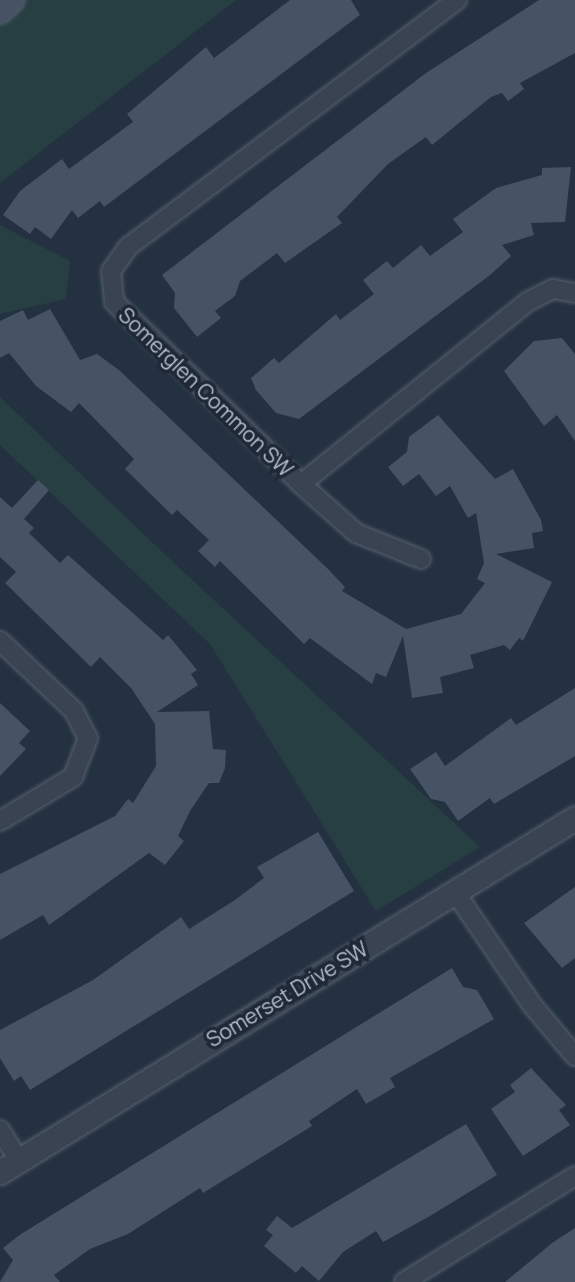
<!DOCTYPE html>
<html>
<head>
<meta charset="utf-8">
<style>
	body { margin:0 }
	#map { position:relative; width:575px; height:1282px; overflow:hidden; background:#243141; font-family:Manrope,sans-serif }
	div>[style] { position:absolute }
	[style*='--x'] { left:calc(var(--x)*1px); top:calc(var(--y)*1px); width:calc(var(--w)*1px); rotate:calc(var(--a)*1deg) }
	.green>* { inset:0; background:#273f42 }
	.building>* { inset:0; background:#455365 }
	.roads { filter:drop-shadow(0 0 2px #57616e) drop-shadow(0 0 2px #57616e) }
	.minor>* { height:18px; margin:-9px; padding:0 9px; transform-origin:9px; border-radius:9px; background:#394351 }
	.tertiary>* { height:23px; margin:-11.5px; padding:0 11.5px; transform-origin:11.5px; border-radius:11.5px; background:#394351 }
	.secondary>* { height:24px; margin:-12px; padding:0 12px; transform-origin:12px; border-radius:12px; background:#475264 }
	span { translate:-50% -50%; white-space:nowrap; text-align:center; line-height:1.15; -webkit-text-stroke:7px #1e2836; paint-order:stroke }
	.street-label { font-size:21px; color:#b5becb }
</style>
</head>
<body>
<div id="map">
	<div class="green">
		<i style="clip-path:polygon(0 0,236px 0,0 183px)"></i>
		<i style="clip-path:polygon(0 225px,70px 261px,66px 299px,0 314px)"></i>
		<i style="clip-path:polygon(0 397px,174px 563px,480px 847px,376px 911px,210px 644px,0 445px)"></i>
	</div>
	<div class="building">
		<i style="clip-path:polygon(290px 0,351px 0,360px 15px,104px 207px,100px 201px,78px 218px,72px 210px,51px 239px,35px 227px,30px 234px,3px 215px,20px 191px,62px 159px,69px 169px,133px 122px,127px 114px,206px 47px,214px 58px)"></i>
		<i style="clip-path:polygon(539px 0,575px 0,575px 53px,520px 83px,524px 89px,508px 101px,502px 93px,491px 97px,432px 145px,426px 137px,388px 164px,337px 217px,342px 223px,285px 263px,277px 253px,240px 281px,235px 296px,215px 311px,221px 318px,197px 337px,174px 308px,175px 293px,162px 275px,426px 73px)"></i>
		<i style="clip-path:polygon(571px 167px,565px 222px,531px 223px,534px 235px,502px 245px,511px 256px,490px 275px,299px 419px,276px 413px,256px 390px,251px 378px,274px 358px,279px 363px,336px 314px,340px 320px,374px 294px,363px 280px,387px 261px,393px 268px,421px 245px,430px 256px,463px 232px,453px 219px,496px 188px,542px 175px,542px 168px)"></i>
		<i style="clip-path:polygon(50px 309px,80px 360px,97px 354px,119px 370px,327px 568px,345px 587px,342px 591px,406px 629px,461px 614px,485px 583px,477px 579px,484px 563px,476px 513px,468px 518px,450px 486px,436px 496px,419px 474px,403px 486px,388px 467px,407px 452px,409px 437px,438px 415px,495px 479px,513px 469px,541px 520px,543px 531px,532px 533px,534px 548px,496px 554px,552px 582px,523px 641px,519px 638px,510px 650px,504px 645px,470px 655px,474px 668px,440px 677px,443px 693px,412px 698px,403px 636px,386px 677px,376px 673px,372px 684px,310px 638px,304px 644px,220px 561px,215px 567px,198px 551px,209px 540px,177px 510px,172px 515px,125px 469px,134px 459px,79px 403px,71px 412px,36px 386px,9px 353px,0 358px,0 321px,23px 310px,28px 320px)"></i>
		<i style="clip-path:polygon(562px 338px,575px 354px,575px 441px,557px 415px,544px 426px,504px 371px,534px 341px)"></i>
		<i style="clip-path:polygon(38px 480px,49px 490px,24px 519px,34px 528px,29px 533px,60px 563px,68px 555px,163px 640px,168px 635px,197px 670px,191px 674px,198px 685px,157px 712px,209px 711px,213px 749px,226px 750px,225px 768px,219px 783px,209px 783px,190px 811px,178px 836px,184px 841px,165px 865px,149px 853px,49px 925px,43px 915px,0 940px,0 874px,115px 816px,128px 799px,133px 803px,156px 766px,155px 724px,131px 688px,100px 657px,91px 667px,5px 583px,16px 572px,0 557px,0 497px,12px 508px)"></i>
		<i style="clip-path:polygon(575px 688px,575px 756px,494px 804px,490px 798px,458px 821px,445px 802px,431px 799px,410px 769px,436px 752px,445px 766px,511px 718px,516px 725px)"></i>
		<i style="clip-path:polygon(0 703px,30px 731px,19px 743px,26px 749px,0 776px)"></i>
		<i style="clip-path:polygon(318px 832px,354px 891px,30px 1090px,21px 1076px,14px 1081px,0 1058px,0 1030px,93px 980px,181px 917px,189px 929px,235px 900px,264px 878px,257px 867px)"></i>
		<i style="clip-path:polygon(575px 887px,575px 958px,562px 968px,524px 923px)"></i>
		<i style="clip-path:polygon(452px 968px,463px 987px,477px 990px,494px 1019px,390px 1078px,395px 1087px,366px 1104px,357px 1089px,309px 1121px,312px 1126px,203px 1193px,200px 1188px,128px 1234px,90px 1249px,54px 1275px,60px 1282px,0 1282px,13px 1260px,3px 1248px,21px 1234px)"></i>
		<i style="clip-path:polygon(531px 1068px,566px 1105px,559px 1110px,570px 1125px,523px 1156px,491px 1109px,515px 1092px,510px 1085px)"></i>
		<i style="clip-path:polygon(466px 1124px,497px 1175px,430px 1216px,383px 1242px,376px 1231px,343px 1252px,319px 1281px,302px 1266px,296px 1273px,264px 1246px,273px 1235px,266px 1230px,277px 1216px,292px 1228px)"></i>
		<i style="clip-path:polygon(575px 1228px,575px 1282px,505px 1282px,552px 1243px)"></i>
	</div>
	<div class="roads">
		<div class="minor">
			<i style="--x:457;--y:0;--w:411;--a:143.1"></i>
			<i style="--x:128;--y:247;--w:29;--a:125"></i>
			<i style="--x:111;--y:271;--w:31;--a:84"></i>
			<i style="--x:114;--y:302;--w:261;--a:44.2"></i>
			<i style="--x:301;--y:484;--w:292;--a:-38.8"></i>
			<i style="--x:529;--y:301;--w:27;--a:-27"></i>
			<i style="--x:553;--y:289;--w:22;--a:10"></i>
			<i style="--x:301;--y:484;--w:74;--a:41.7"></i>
			<i style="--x:356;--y:533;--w:70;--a:21.8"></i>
			<i style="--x:0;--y:641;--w:102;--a:43.4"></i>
			<i style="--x:74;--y:711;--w:30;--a:63"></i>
			<i style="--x:88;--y:738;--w:42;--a:111"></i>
			<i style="--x:73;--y:777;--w:85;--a:148.9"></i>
			<i style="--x:455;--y:892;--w:137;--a:55.7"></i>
			<i style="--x:532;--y:1005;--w:67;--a:49.9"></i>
			<i style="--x:0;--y:1130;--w:34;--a:58"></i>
			<i style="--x:404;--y:1282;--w:201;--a:-31.8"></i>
		</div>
		<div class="tertiary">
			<i style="--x:0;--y:1172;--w:675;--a:-31.62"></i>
		</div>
		<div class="secondary">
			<i style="--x:0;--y:11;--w:16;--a:-43"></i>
		</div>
	</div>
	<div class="street-label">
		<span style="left:206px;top:392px;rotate:44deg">Somerglen Common SW</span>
		<span style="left:287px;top:994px;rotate:-31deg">Somerset Drive SW</span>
	</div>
</div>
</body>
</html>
